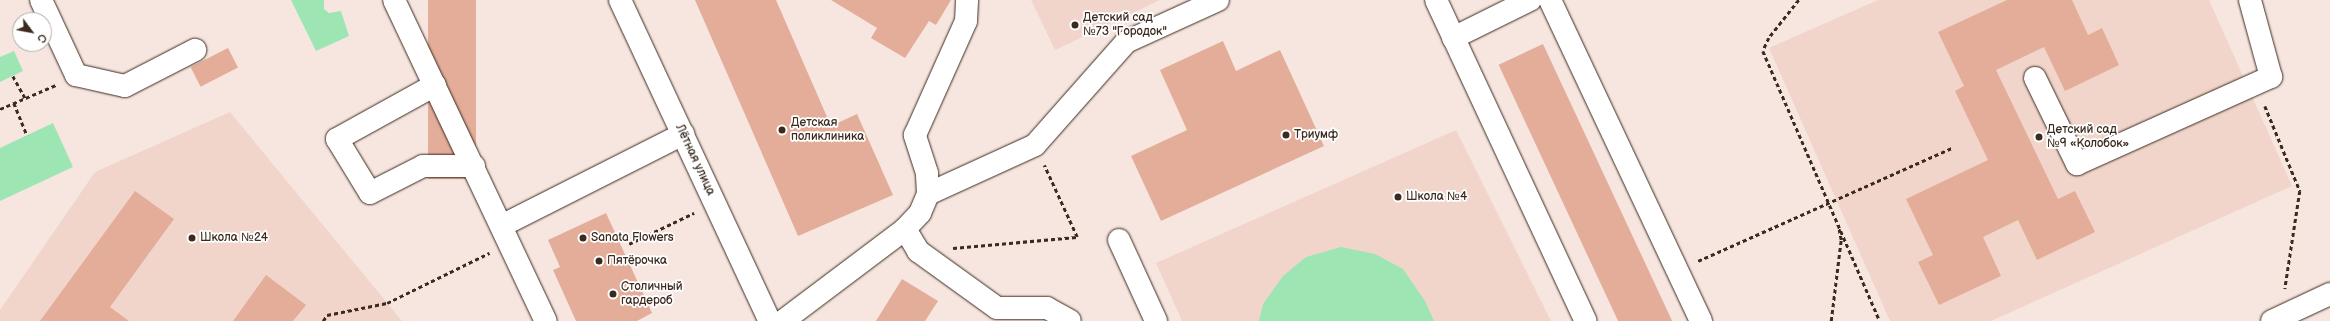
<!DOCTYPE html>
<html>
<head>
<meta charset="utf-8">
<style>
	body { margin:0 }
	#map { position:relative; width:2330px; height:321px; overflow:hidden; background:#f7e6e0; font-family:"Balsamiq Sans",sans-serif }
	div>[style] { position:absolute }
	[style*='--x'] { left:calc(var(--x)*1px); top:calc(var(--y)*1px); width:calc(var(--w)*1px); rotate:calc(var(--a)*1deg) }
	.built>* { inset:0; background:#f1d5cb }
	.green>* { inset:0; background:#9de5b3 }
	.building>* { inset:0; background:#e3ad99; transform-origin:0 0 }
	.path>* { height:2.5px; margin-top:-1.25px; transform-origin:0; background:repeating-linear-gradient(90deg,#3b2a1e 0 4px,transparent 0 7px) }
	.roads { filter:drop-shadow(0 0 1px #3b2a1e) drop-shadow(0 0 1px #3b2a1e) }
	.minor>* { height:22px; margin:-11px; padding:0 11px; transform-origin:11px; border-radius:11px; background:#fff }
	.dots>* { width:11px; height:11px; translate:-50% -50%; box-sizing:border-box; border:2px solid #fff; border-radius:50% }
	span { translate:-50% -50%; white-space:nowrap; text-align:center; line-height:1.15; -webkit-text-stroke:3.5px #fff; paint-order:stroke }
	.poi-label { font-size:12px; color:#3b2a1e }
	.left { translate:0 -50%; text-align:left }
	.street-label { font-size:12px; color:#3b2a1e }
	.north { position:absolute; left:12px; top:12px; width:40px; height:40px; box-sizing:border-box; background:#fff; border:1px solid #b1aaa5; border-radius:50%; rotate:122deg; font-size:11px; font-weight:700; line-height:16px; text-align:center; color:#3b2a1e }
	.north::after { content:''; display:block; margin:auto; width:14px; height:18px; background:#3b2a1e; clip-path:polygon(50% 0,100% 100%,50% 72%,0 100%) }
</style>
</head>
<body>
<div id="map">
	<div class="built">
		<i style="clip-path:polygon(1031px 0,1160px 0,1055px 50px)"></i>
		<i style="clip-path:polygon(1878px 0,2209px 0,2292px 186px,1991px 321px,1890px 321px,1769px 48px)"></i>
		<i style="clip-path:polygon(230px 112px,402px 321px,0 321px,0 310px,95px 172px)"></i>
		<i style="clip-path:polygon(1456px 130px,1551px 321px,1182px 321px,1156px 263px)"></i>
	</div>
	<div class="green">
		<i style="clip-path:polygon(291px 0,324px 0,324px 9px,329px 13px,341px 11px,349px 36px,316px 51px)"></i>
		<i style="clip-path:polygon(14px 51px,23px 71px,0 82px,0 57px)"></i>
		<i style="clip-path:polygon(53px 123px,73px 167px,0 201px,0 148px)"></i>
		<i style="clip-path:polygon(1341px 247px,1375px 254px,1403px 269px,1425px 301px,1434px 321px,1259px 321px,1263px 304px,1283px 276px,1306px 257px)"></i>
	</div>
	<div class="building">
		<i style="left:428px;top:0;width:48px;height:179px"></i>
		<i style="clip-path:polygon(695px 0,776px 0,831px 126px,857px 114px,893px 195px,798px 236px)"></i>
		<i style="clip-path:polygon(831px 0,951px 0,936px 25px,929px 21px,905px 58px,871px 38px,877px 28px)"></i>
		<i style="clip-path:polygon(2007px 0,2072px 0,2088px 35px,2102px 28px,2119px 65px,2065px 91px,2044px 47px,1996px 70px,2058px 199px,2075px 191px,2095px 232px,2037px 260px,2018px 220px,1983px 237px,2001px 276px,1939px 305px,1918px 262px,1933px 255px,1906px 199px,1988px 160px,1955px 91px,1964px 86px,1938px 32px)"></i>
		<i style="clip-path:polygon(1223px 41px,1236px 71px,1280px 50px,1324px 146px,1161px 221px,1131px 156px,1187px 130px,1160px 70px)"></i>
		<i style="left:1543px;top:44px;width:306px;height:49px;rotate:65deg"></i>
		<i style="left:228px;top:48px;width:22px;height:42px;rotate:63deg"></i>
		<i style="clip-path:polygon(135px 191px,174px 219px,110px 307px,129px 321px,40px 321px)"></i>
		<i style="clip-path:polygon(606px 213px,652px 313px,637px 321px,576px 321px,553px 270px,560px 267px,548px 240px)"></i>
		<i style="clip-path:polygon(266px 275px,306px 305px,293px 321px,233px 321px)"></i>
		<i style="clip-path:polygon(902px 279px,938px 301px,925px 321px,876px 321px)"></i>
	</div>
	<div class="path">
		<i style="--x:1799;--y:0;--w:48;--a:128.3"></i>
		<i style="--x:1769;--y:38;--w:14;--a:115"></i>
		<i style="--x:1763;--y:51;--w:294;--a:66.6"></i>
		<i style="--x:13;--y:76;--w:25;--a:61"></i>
		<i style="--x:14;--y:103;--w:35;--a:68"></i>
		<i style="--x:2265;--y:106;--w:92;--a:67.6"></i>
		<i style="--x:2300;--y:191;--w:99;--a:98.7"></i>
		<i style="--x:0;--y:109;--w:61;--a:-23.2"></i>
		<i style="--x:629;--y:244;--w:72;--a:-25.5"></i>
		<i style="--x:953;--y:248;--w:124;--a:-5.1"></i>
		<i style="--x:1077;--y:237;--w:79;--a:-114.6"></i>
		<i style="--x:1698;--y:261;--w:278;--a:-24"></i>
		<i style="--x:323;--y:321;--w:7;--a:-56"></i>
		<i style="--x:327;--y:315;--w:61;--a:-11.3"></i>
		<i style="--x:387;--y:303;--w:114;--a:-26.1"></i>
		<i style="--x:1831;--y:321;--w:82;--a:-83"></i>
		<i style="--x:1841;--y:240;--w:15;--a:-101"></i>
	</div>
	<div class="roads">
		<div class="minor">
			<i style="--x:41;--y:0;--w:83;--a:65"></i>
			<i style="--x:76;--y:75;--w:50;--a:12.7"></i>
			<i style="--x:125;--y:86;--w:79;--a:-27.2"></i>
			<i style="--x:394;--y:0;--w:355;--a:64.7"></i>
			<i style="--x:620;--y:0;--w:354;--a:65"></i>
			<i style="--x:1436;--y:0;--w:354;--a:65"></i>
			<i style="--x:1550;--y:0;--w:355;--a:64.8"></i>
			<i style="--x:1453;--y:38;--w:86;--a:-26.3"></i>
			<i style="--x:2035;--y:78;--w:96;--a:64"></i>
			<i style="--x:2077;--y:164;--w:213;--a:-24.2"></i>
			<i style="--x:2271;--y:77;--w:80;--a:-105.3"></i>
			<i style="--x:435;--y:85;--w:112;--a:151.1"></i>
			<i style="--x:337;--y:139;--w:63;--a:58.6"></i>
			<i style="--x:370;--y:193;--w:59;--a:-27"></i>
			<i style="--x:423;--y:166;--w:51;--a:0"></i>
			<i style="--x:928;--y:194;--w:118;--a:-24.6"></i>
			<i style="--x:1035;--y:145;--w:137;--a:-48.5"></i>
			<i style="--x:1126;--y:42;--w:101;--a:-24.5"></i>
			<i style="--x:503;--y:225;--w:202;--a:-26.8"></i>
			<i style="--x:905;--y:229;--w:26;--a:59"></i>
			<i style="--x:918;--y:251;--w:97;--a:35.8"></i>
			<i style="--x:997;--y:308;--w:50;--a:0"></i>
			<i style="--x:1047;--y:308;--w:26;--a:29"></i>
			<i style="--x:1119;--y:240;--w:89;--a:65.4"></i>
			<i style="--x:783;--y:321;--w:153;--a:-37"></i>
			<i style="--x:905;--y:229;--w:22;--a:-47"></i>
			<i style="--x:920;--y:213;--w:21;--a:-67"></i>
			<i style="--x:928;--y:194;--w:21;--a:-93"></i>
			<i style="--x:927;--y:173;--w:40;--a:-108"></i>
			<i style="--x:915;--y:135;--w:125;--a:-65.9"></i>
			<i style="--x:966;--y:21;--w:21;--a:-87"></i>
			<i style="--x:2272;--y:321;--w:64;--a:-25"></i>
		</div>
	</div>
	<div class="dots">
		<i style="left:1075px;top:25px;background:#3b2a1e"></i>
		<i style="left:782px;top:130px;background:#3b2a1e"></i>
		<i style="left:1286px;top:135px;background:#3b2a1e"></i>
		<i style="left:2039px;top:137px;background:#3b2a1e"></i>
		<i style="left:1398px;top:197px;background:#3b2a1e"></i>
		<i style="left:192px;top:238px;background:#3b2a1e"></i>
		<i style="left:583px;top:238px;background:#3b2a1e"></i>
		<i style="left:599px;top:261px;background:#3b2a1e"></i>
		<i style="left:613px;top:294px;background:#3b2a1e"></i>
	</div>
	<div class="poi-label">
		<span class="left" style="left:1083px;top:25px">Детский сад<br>№73 "Городок"</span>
		<span class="left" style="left:791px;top:130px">Детская<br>поликлиника</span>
		<span class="left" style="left:2047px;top:137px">Детский сад<br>№9 «Колобок»</span>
		<span class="left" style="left:1294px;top:135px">Триумф</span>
		<span class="left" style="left:1406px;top:197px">Школа №4</span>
		<span class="left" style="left:200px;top:238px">Школа №24</span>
		<span class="left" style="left:591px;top:238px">Sanata Flowers</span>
		<span class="left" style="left:607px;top:261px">Пятёрочка</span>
		<span class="left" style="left:621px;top:294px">Столичный<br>гардероб</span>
	</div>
	<div class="street-label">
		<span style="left:695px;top:160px;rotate:65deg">Лётная улица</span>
	</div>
	<div class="north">С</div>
</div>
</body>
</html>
